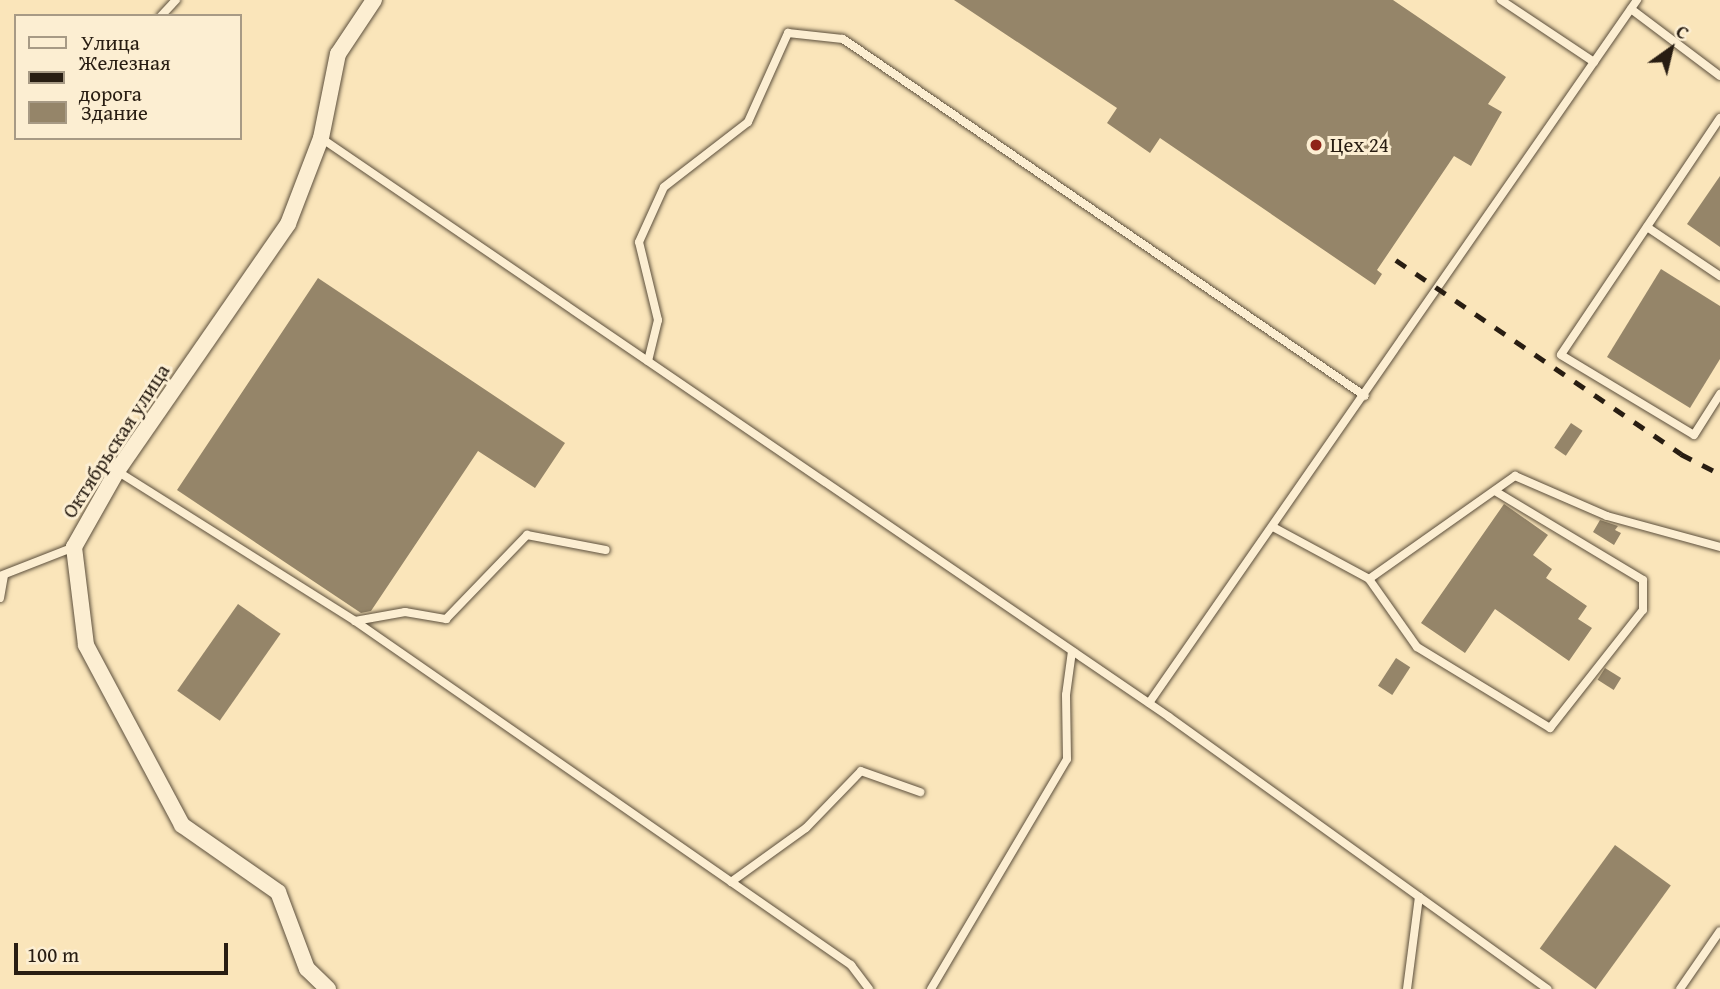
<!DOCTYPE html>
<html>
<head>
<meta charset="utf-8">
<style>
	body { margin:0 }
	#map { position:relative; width:1720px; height:989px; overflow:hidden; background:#fae5ba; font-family:"Gentium Book Plus",serif }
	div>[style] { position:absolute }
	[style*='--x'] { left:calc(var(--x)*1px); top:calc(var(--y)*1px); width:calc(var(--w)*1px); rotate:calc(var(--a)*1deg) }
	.building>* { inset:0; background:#958569; transform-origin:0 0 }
	.roads { filter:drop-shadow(0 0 2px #5c4f3c) drop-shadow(0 0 2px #5c4f3c) }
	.service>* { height:8px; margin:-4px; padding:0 4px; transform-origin:4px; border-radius:4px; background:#fceed2 }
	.minor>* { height:16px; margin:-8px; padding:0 8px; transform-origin:8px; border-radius:8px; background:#fceed2 }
	.rail>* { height:4.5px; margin-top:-2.25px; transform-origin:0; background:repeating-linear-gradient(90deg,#281d12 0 12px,transparent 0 24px) }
	.dots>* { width:19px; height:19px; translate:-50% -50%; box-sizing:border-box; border:4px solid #fceed2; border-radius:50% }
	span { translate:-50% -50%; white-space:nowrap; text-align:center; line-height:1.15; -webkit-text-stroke:6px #fceed2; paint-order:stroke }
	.poi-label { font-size:21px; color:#281d12 }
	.left { translate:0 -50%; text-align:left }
	.street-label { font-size:21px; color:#281d12 }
	.legend { position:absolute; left:14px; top:14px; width:228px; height:126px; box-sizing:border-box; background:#fceed2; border:2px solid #a79a85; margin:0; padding:9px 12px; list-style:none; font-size:21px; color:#281d12 }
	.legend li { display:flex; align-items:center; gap:14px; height:35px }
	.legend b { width:35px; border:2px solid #a79a85 }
	.north { position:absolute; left:1636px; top:14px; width:70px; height:70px; -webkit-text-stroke:5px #fceed2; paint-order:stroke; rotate:34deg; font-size:19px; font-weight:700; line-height:28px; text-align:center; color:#281d12 }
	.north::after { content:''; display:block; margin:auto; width:24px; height:32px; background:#281d12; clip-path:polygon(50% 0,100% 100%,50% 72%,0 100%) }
	.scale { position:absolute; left:14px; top:943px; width:214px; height:32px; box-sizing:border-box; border:4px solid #281d12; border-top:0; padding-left:9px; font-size:21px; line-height:24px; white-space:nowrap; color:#281d12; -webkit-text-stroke:5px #fceed2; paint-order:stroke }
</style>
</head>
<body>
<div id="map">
	<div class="building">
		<i style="clip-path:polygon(954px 0,1393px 0,1506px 77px,1488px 104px,1502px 112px,1471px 166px,1454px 156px,1377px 270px,1382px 274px,1375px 285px,1160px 138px,1150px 153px,1107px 123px,1117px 108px)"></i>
		<i style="clip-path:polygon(1720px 176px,1720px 247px,1687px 224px)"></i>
		<i style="clip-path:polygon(1661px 269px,1720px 306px,1720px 359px,1690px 408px,1607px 357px)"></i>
		<i style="clip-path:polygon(318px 278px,565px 443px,535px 488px,478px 451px,371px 611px,361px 613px,177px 490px)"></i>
		<i style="left:1571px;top:423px;width:14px;height:30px;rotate:34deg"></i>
		<i style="clip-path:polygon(1504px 504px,1548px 535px,1533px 555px,1552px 569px,1546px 578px,1587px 606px,1578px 619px,1592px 628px,1569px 661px,1495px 609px,1465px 653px,1421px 623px)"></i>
		<i style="clip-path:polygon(1600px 520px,1618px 526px,1615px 530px,1621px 533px,1614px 545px,1593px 532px)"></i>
		<i style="left:238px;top:604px;width:52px;height:106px;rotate:35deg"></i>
		<i style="left:1396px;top:658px;width:17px;height:33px;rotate:33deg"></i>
		<i style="left:1605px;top:668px;width:19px;height:14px;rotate:32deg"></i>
		<i style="left:1615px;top:845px;width:69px;height:128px;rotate:36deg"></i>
	</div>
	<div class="roads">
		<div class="service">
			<i style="--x:1501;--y:0;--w:112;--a:33.7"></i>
			<i style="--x:1631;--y:9;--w:111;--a:37"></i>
			<i style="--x:161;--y:16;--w:22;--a:-47"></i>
			<i style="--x:1720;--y:118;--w:285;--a:123.9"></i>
			<i style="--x:1561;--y:355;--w:155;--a:31"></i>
			<i style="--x:1694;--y:435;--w:49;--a:-57.6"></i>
			<i style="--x:321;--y:138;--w:1027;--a:34.32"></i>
			<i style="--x:1169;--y:717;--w:466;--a:35.7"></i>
			<i style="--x:1647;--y:227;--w:88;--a:33.9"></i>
			<i style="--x:648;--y:361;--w:42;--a:-76.3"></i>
			<i style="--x:658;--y:320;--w:80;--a:-103.7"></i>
			<i style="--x:639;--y:242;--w:60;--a:-65.6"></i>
			<i style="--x:664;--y:187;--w:106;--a:-37.7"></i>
			<i style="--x:748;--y:122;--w:98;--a:-65.8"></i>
			<i style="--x:788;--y:33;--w:55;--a:6.2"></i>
			<i style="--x:843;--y:39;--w:632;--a:34.37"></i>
			<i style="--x:117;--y:471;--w:281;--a:32.2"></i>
			<i style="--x:355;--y:621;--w:604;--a:34.74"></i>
			<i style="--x:851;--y:965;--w:30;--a:53"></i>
			<i style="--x:1273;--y:527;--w:109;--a:28.4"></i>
			<i style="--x:1369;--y:579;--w:179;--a:-35.2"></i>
			<i style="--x:1515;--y:476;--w:100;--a:23.5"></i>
			<i style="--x:1607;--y:516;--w:117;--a:15.3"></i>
			<i style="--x:0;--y:576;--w:79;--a:-21.4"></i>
			<i style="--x:1369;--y:579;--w:83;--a:54.8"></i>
			<i style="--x:1417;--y:647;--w:156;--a:31.3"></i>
			<i style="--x:1550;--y:728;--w:150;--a:-51.8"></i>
			<i style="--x:1643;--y:610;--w:30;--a:-90"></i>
			<i style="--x:1643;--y:580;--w:173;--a:-149"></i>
			<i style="--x:0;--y:598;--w:22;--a:-80"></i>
			<i style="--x:355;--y:621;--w:51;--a:-10.2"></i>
			<i style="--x:405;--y:612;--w:42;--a:9.7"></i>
			<i style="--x:446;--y:619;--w:117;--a:-46"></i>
			<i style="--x:527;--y:535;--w:80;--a:10.8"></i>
			<i style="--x:1149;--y:703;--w:856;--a:-55.23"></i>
			<i style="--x:731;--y:882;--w:92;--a:-35.8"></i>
			<i style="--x:806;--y:828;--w:79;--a:-46"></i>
			<i style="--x:861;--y:771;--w:63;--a:19.6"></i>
			<i style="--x:931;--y:989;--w:267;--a:-59.4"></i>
			<i style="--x:1067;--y:759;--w:64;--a:-90.9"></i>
			<i style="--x:1066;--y:695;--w:44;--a:-82.2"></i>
			<i style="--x:1407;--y:989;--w:93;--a:-82.6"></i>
			<i style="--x:1680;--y:989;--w:70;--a:-55.4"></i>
		</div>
		<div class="minor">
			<i style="--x:328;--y:989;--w:29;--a:-136"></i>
			<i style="--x:307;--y:969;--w:82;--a:-110.6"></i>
			<i style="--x:278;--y:892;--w:117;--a:-145.1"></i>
			<i style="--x:182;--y:825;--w:204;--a:-118.1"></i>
			<i style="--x:86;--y:645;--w:99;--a:-97"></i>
			<i style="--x:74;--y:547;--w:87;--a:-60.5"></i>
			<i style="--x:117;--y:471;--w:300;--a:-55.3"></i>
			<i style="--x:288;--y:224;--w:92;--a:-69"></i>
			<i style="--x:321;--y:138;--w:86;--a:-78.6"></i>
			<i style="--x:338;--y:54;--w:65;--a:-56.3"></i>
		</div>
	</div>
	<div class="rail">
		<i style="--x:1396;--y:260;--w:345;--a:34.2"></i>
		<i style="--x:1681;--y:454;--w:44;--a:27.1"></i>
	</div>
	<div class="dots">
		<i style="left:1316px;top:145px;background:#8f2418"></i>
	</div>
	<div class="poi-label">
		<span class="left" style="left:1330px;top:145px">Цех 24</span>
	</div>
	<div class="street-label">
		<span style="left:116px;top:441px;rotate:-57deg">Октябрьская улица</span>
	</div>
	<ul class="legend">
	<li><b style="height:9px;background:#fceed2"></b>Улица</li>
	<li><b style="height:9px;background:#281d12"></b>Железная дорога</li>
	<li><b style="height:19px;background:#958569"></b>Здание</li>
	</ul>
	<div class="north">С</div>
	<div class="scale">100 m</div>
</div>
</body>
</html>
